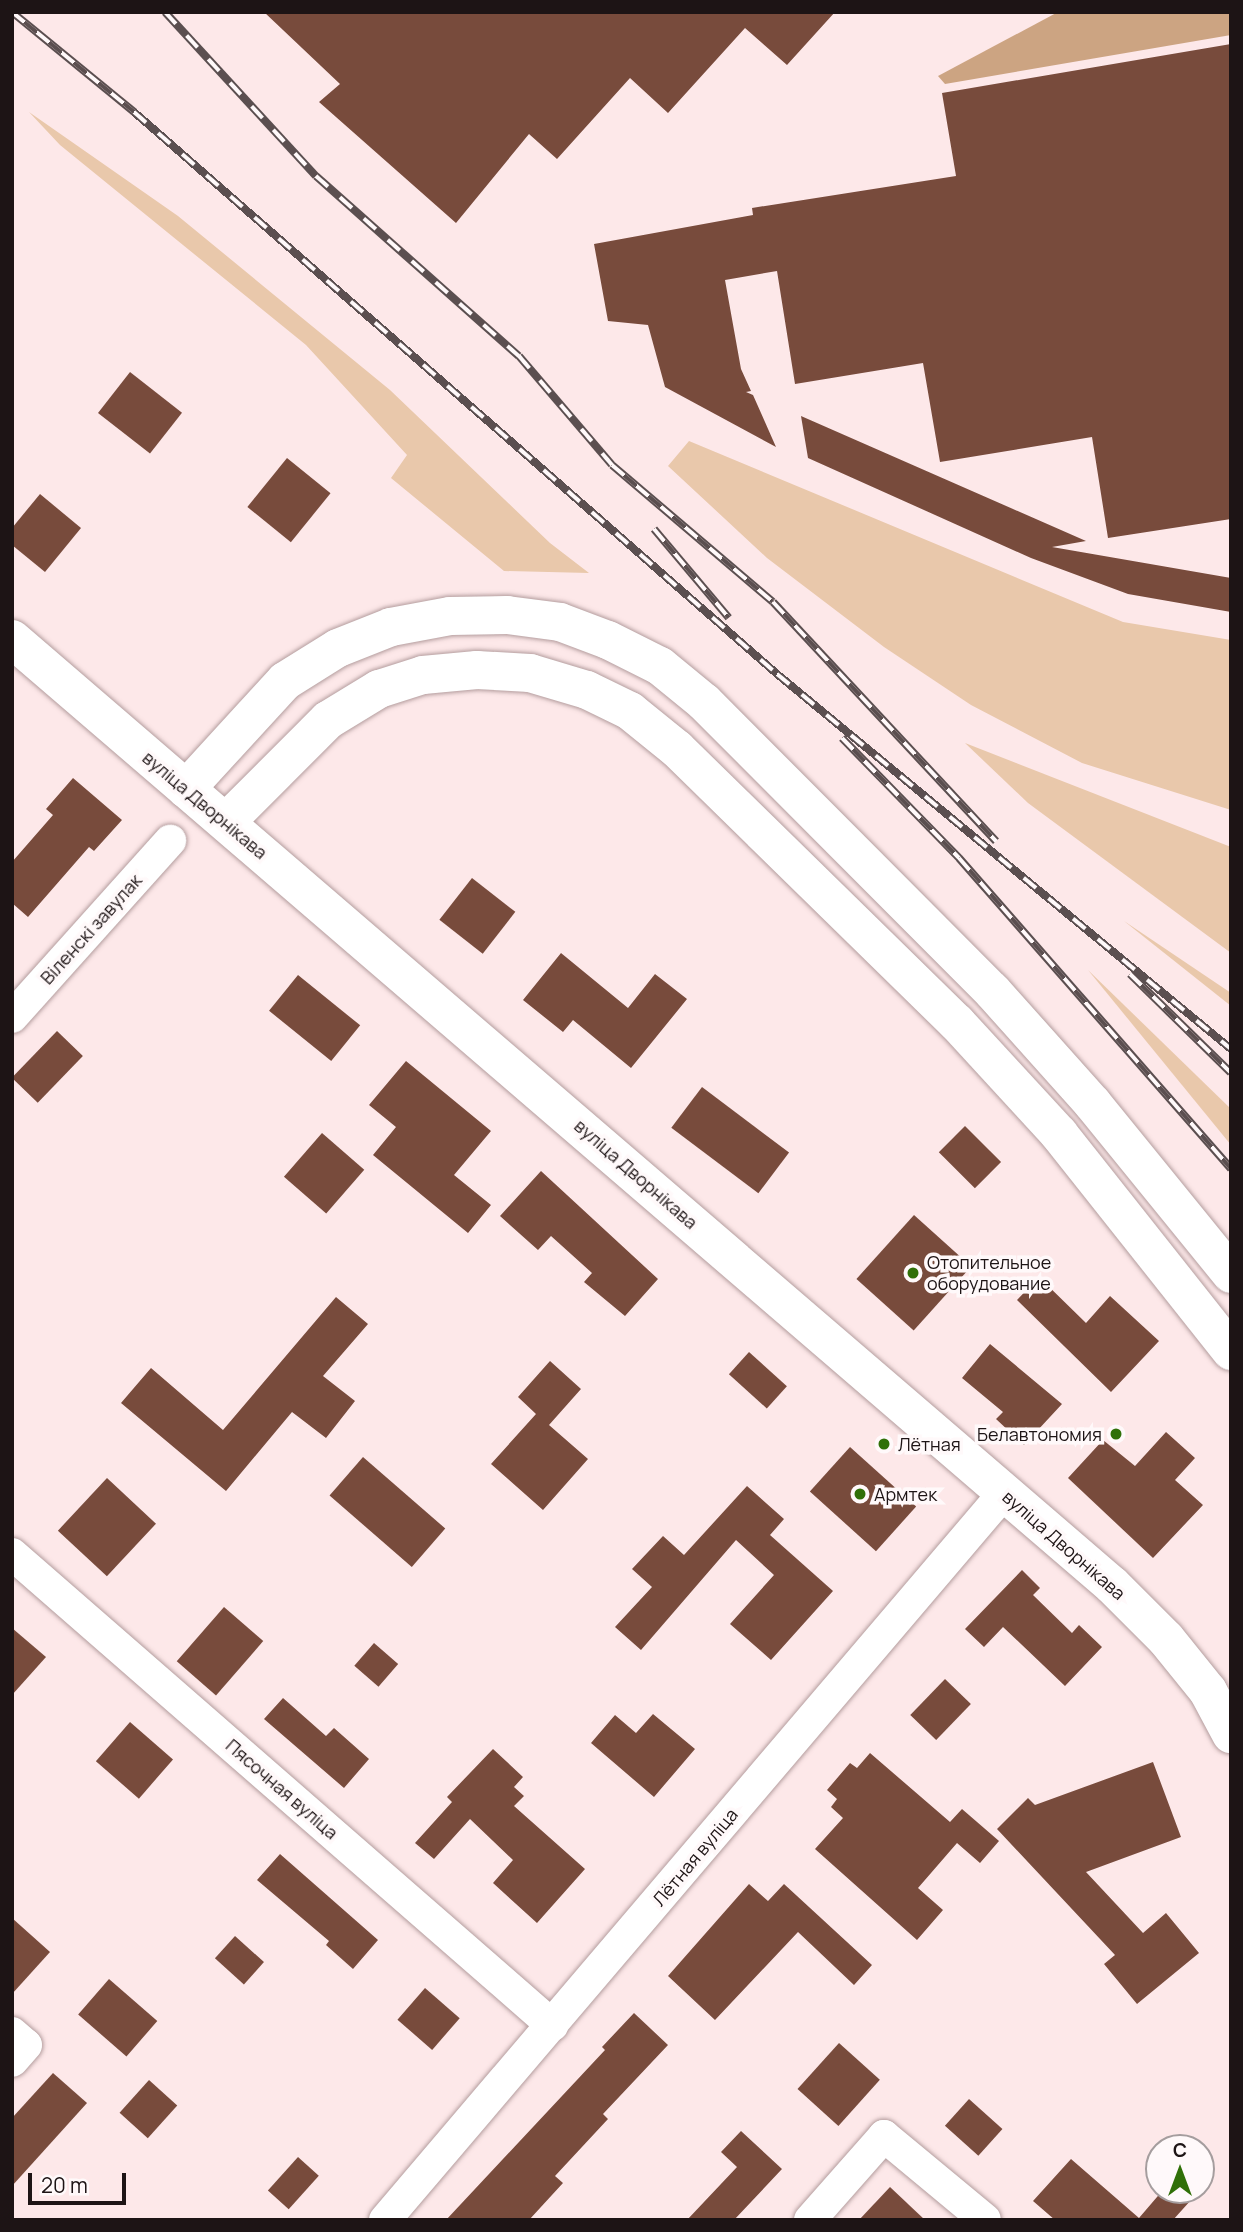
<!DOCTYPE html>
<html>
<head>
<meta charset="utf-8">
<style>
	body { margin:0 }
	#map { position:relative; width:1243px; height:2232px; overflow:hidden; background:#fde8e9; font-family:Manrope,sans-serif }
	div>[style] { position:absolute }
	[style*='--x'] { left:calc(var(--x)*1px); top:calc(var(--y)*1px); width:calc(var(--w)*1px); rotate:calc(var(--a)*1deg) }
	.green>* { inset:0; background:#e9c8ab }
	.forest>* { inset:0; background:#cca482 }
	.building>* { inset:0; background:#784b3c; transform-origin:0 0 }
	.roads { filter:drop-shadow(0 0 2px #b49d9e) drop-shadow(0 0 2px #b49d9e) }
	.minor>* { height:32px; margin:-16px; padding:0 16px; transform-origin:16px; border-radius:16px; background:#fff }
	.secondary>* { height:38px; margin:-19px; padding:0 19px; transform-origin:19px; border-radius:19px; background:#fff }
	.rail>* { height:8px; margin-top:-4px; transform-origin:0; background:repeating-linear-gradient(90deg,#fff9fa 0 16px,#5b4f50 0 32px); box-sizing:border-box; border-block:2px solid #5b4f50 }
	.dots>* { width:19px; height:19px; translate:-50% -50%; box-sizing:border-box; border:4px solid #fff9fa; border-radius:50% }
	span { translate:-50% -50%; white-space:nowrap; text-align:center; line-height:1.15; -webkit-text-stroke:7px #fff9fa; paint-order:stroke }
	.street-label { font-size:18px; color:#1d1415 }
	.poi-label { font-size:18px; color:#1d1415 }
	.left { translate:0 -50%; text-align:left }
	.right { translate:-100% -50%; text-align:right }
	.frame { position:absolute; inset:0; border:14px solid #1d1415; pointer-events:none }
	.north { position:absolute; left:1145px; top:2134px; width:70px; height:70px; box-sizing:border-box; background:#fff9fa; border:2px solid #a59d9e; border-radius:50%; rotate:0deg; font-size:19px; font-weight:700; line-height:28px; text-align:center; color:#1d1415 }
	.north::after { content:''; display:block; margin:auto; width:24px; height:32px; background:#307008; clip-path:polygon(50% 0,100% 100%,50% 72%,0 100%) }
	.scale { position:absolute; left:28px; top:2173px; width:98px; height:32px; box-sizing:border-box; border:4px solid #1d1415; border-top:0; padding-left:9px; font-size:21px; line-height:24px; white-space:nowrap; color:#1d1415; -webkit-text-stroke:5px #fff9fa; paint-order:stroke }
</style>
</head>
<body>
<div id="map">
	<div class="green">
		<i style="clip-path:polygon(29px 112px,178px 216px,390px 390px,550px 543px,589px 573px,504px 571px,391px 478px,407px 455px,306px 345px,60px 145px)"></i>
		<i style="clip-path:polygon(689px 441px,1123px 622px,1231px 640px,1231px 810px,1082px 763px,971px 705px,884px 647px,767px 558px,668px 466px)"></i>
		<i style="clip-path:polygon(965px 743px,1231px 847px,1231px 953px,1028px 803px)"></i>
		<i style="clip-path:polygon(1124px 921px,1231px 993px,1231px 1006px)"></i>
		<i style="clip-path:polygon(1088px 970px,1231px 1109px,1231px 1145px)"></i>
	</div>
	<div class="forest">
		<i style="clip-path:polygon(1058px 12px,1231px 12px,1231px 35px,945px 84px,938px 76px)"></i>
	</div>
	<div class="building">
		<i style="clip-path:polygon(264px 12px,835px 12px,787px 65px,745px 28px,668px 113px,630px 78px,557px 159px,529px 134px,456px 223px,319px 102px,340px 84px)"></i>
		<i style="clip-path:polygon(1231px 44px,1231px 519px,1108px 538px,1092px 437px,940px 462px,923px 363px,795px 384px,777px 271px,725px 280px,741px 369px,751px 391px,746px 392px,753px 395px,776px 447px,665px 387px,648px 325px,608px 321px,594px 244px,753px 215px,752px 208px,956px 176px,942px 93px)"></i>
		<i style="left:130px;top:372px;width:66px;height:52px;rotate:38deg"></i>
		<i style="clip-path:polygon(801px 416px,1086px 541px,1052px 547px,1231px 578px,1231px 612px,1128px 594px,1031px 558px,808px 458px)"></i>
		<i style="left:287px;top:458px;width:56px;height:63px;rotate:39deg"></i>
		<i style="clip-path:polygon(40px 494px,81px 528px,45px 572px,12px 545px,12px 528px)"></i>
		<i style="clip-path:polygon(73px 778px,122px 820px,94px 851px,89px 847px,28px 917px,12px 903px,12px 862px,53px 815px,46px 809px)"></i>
		<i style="left:472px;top:878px;width:55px;height:53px;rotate:38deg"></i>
		<i style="clip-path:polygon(561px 953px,628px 1008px,655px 974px,687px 999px,631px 1068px,573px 1020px,563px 1032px,523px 1000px)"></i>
		<i style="left:298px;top:975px;width:80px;height:46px;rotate:39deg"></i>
		<i style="left:57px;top:1031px;width:36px;height:65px;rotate:44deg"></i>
		<i style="clip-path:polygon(406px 1061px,491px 1131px,454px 1175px,491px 1205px,468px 1233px,373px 1155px,396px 1127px,369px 1105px)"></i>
		<i style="left:702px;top:1087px;width:109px;height:51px;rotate:37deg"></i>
		<i style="left:965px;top:1126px;width:51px;height:37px;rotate:45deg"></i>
		<i style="left:322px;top:1133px;width:56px;height:58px;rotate:41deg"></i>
		<i style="clip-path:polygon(541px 1171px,658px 1279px,625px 1316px,584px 1282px,592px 1273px,551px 1236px,538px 1250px,500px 1216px)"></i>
		<i style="left:914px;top:1215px;width:77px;height:86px;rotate:42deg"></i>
		<i style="clip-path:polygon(1039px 1277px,1086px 1323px,1110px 1296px,1159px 1341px,1111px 1392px,1017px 1300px)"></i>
		<i style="clip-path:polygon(336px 1297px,368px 1324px,323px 1376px,355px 1401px,326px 1438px,292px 1412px,226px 1491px,121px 1403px,151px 1368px,223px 1430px)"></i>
		<i style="clip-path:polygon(990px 1344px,1062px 1404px,1024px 1445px,996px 1419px,1003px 1412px,962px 1378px)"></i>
		<i style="left:749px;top:1352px;width:51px;height:30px;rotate:42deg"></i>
		<i style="clip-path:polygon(550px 1361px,581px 1389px,549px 1425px,588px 1459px,543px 1510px,491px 1464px,536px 1414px,518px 1397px)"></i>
		<i style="clip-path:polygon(1166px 1432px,1195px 1458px,1175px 1480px,1203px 1505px,1153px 1558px,1068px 1478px,1103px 1440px,1135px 1466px)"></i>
		<i style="left:850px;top:1447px;width:89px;height:60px;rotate:42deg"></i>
		<i style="left:363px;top:1457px;width:109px;height:51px;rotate:41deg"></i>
		<i style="left:107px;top:1478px;width:67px;height:72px;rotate:43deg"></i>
		<i style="clip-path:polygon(747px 1486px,784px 1519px,770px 1535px,833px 1591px,771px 1660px,730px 1624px,774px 1575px,736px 1540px,641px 1650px,615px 1627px,652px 1587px,632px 1569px,663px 1536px,684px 1555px)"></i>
		<i style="clip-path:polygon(1022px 1570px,1040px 1588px,1033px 1595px,1072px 1633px,1079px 1625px,1102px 1647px,1065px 1686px,1003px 1627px,984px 1647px,965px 1629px)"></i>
		<i style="left:224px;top:1607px;width:52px;height:72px;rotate:41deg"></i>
		<i style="clip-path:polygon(12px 1628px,46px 1657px,12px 1695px)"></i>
		<i style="left:374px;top:1643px;width:32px;height:30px;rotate:41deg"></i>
		<i style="left:945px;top:1679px;width:36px;height:50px;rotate:44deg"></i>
		<i style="clip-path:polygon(283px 1698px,326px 1736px,334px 1728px,369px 1759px,344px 1788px,264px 1719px)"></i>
		<i style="clip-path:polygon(653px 1714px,695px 1749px,654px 1797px,591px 1743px,615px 1715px,636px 1733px)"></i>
		<i style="left:130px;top:1722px;width:57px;height:52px;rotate:41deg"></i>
		<i style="clip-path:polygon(493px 1749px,523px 1777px,514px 1787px,524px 1796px,514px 1806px,585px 1869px,537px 1923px,493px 1883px,513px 1860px,470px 1819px,434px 1859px,415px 1843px,452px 1802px,447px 1797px)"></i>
		<i style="clip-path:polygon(870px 1753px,950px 1822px,962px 1809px,999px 1841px,980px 1863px,957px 1843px,918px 1888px,943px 1910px,917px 1940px,815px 1849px,843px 1818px,831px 1807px,837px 1799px,827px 1790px,850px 1763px,857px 1768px)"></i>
		<i style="clip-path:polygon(1153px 1762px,1181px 1837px,1086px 1872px,1143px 1933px,1166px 1913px,1199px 1953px,1137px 2004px,1104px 1964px,1115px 1955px,997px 1829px,1028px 1798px,1035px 1805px)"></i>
		<i style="clip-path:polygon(280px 1854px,378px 1940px,353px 1969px,326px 1945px,329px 1941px,257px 1880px)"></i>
		<i style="clip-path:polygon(749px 1884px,768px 1901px,784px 1884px,872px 1965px,854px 1985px,798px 1932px,715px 2020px,668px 1976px)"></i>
		<i style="clip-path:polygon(12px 1918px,50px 1952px,12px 1994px)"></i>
		<i style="left:235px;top:1936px;width:39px;height:30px;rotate:42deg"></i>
		<i style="left:109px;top:1979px;width:64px;height:47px;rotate:41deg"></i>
		<i style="left:425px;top:1988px;width:46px;height:42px;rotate:41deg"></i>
		<i style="clip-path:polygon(634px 2013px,668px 2045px,603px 2114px,608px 2119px,555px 2176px,563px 2183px,529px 2220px,446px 2220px,605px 2050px,602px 2047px)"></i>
		<i style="left:839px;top:2043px;width:55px;height:62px;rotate:42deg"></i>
		<i style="clip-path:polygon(53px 2073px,87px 2103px,12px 2186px,12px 2118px)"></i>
		<i style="left:149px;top:2080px;width:38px;height:44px;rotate:42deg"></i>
		<i style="left:969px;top:2099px;width:45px;height:36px;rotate:42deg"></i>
		<i style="clip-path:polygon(741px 2131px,782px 2169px,734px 2220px,687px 2220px,737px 2167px,721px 2152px)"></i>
		<i style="left:298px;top:2157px;width:28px;height:45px;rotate:42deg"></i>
		<i style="clip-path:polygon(1071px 2159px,1139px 2218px,1163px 2190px,1200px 2190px,1173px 2220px,1055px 2220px,1033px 2201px)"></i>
		<i style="clip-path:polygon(890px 2187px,925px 2220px,859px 2220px)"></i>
	</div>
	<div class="roads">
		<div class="minor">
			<i style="--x:12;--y:1017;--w:237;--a:-48.1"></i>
			<i style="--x:12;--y:1554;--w:717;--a:41.1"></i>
			<i style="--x:12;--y:2033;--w:18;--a:41"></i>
			<i style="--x:26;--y:2045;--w:21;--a:131"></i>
			<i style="--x:385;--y:2220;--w:955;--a:-49.59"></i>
			<i style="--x:810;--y:2220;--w:112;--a:-48.6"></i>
			<i style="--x:884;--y:2136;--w:131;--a:39.7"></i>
		</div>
		<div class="secondary">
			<i style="--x:12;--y:639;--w:1451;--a:40.7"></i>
			<i style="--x:1112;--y:1585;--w:76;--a:45"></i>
			<i style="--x:1166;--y:1639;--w:67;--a:51.1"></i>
			<i style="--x:1208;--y:1691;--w:49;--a:61.9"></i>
			<i style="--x:186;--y:789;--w:147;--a:-47.5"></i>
			<i style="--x:285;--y:681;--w:62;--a:-31.9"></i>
			<i style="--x:338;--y:648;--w:57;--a:-21.6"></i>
			<i style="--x:391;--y:627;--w:60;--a:-10.6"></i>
			<i style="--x:450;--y:616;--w:57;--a:-1"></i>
			<i style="--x:507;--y:615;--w:53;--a:7.5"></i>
			<i style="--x:560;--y:622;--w:51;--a:20.6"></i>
			<i style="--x:608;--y:640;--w:58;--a:26.6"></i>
			<i style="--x:660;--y:666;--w:57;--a:39.3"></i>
			<i style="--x:704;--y:702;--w:409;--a:45.1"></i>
			<i style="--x:993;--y:992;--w:150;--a:48.2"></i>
			<i style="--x:1093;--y:1104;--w:219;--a:50.9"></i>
			<i style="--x:226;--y:822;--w:144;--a:-45"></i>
			<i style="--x:328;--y:720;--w:60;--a:-31.3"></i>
			<i style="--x:379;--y:689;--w:46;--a:-17.7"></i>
			<i style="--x:423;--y:675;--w:54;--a:-5.3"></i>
			<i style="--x:477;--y:670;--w:53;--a:3.2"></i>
			<i style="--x:530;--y:673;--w:59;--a:16.6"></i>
			<i style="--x:587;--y:690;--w:48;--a:26"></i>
			<i style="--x:630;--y:711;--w:60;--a:39"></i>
			<i style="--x:677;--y:749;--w:392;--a:44.4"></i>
			<i style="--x:957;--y:1023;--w:151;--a:47.4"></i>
			<i style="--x:1059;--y:1134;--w:277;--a:51.6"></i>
		</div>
	</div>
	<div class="rail">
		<i style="--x:12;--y:12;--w:158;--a:39.3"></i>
		<i style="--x:134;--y:112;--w:854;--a:41.15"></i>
		<i style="--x:777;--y:674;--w:589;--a:39.56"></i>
		<i style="--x:165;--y:12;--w:223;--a:47.4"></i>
		<i style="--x:316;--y:176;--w:271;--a:41.6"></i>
		<i style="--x:519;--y:356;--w:143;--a:49.5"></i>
		<i style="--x:612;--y:465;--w:211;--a:40.4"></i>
		<i style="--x:773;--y:602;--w:327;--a:47"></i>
		<i style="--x:654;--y:529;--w:116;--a:49.9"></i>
		<i style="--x:842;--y:738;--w:168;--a:45.7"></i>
		<i style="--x:959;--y:858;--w:413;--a:48.8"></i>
		<i style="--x:1130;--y:974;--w:141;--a:44.4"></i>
	</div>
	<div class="dots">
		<i style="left:913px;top:1273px;background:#307008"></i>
		<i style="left:1116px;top:1434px;background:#307008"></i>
		<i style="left:884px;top:1444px;background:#307008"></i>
		<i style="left:860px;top:1494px;background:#307008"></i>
	</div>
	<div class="street-label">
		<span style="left:205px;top:805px;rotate:40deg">вуліца Дворнікава</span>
		<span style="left:91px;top:929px;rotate:-48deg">Віленскі завулак</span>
		<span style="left:636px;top:1174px;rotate:41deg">вуліца Дворнікава</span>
		<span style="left:1064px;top:1545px;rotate:41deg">вуліца Дворнікава</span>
		<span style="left:282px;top:1789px;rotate:41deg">Пясочная вуліца</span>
		<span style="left:695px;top:1857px;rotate:-50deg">Лётная вуліца</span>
	</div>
	<div class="poi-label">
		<span class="left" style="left:927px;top:1273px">Отопительное<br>оборудование</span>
		<span class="right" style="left:1102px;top:1434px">Белавтономия</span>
		<span class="left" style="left:898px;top:1444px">Лётная</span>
		<span class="left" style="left:874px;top:1494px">Армтек</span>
	</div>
	<div class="frame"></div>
	<div class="north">С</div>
	<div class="scale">20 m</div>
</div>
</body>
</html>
